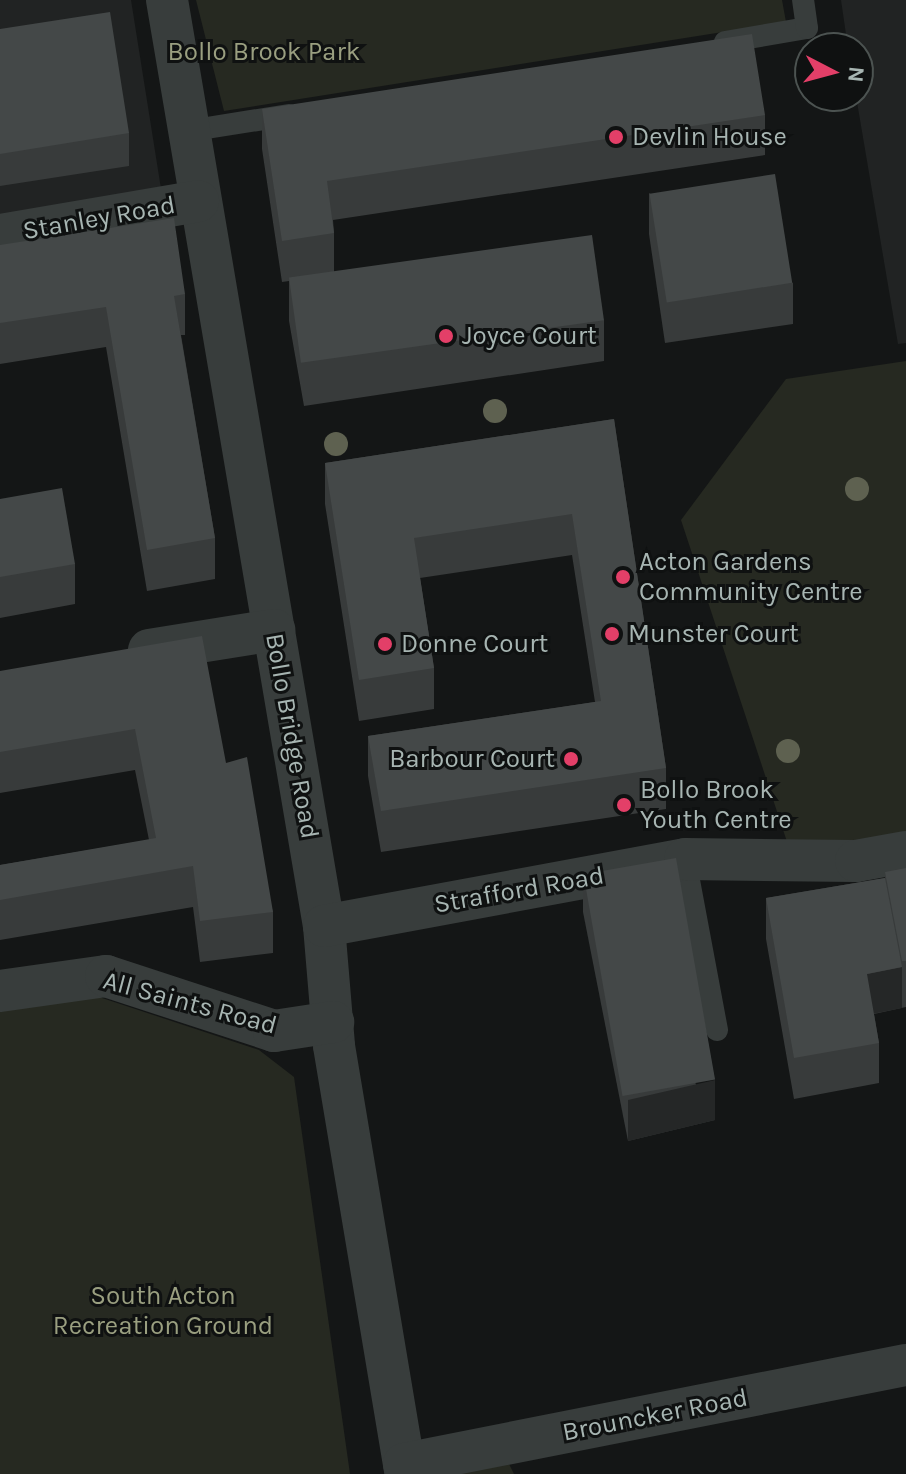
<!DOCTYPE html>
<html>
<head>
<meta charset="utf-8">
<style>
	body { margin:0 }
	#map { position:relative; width:906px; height:1474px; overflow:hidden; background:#141616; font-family:Karla,sans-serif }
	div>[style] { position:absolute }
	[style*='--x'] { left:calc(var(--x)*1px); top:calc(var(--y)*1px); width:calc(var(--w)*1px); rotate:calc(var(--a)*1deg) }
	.built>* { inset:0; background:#212323 }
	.green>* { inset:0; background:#262921 }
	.lane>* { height:22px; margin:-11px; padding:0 11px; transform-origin:11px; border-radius:11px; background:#383d3c }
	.street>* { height:42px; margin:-21px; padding:0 21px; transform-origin:21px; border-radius:21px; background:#383d3c }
	.trees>* { width:24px; height:24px; margin:-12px; border-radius:50%; background:#5e6150 }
	.wall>* { inset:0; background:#383b3b }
	.shaded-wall>* { inset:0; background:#252727 }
	.building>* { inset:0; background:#444848; transform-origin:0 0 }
	.dots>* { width:22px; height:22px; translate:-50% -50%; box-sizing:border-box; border:4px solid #0f1111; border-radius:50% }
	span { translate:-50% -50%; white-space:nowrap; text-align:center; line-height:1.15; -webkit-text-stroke:6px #0f1111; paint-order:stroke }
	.park-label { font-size:26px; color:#9a9f80 }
	.poi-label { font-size:26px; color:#a7b5b2 }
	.left { translate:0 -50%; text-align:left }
	.right { translate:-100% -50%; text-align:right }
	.street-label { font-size:26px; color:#a7b5b2 }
	.north { position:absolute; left:794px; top:32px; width:80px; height:80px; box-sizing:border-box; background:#0f1111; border:2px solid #4c5351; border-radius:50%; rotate:96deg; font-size:22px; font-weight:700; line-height:32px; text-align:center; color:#a7b5b2 }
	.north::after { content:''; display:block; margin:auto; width:28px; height:36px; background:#e33f68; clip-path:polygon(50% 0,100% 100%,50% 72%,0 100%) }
</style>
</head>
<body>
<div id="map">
	<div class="built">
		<i style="clip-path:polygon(0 0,131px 0,162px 195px,0 221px)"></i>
		<i style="clip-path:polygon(841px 0,906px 0,906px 343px,898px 344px,856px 96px,858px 48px,848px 48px)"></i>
	</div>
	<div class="green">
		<i style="clip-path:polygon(196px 0,782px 0,786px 22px,224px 111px)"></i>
		<i style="clip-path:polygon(906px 361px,906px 848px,792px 857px,681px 520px,786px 379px)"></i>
		<i style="clip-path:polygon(96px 996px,259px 1050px,294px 1077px,350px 1474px,0 1474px,0 1009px)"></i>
		<i style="clip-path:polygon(504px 1454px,514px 1474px,426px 1474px)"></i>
	</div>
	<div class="lane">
		<i style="--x:725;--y:42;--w:83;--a:-9.7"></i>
		<i style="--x:807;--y:28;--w:28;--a:-98"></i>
		<i style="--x:188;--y:131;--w:102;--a:-9"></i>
		<i style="--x:685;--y:859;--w:174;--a:79.4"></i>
	</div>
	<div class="street">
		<i style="--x:167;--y:0;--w:939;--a:80.38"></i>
		<i style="--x:324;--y:926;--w:120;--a:85.2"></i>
		<i style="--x:334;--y:1046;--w:434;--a:80.5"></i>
		<i style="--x:0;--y:235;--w:201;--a:-9.7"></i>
		<i style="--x:149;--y:650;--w:127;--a:-9.1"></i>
		<i style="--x:324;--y:926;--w:367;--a:-10.5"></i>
		<i style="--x:685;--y:859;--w:171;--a:0.7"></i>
		<i style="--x:856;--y:861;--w:51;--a:-10.2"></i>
		<i style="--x:0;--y:991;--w:107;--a:-8.1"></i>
		<i style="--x:106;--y:976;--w:177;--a:18.1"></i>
		<i style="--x:274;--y:1031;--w:60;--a:-8.7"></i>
		<i style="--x:404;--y:1464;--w:512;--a:-11.16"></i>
	</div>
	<div class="trees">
		<i style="left:495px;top:411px"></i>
		<i style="left:336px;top:444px"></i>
		<i style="left:857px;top:489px"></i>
		<i style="left:788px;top:751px"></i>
	</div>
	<div class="wall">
		<i style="clip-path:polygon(0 29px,129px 133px,129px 166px,0 186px)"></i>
		<i style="clip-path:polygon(262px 109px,765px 115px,765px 155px,333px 220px,334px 233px,334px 273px,604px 320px,604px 361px,304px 406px,289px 321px,289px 281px,282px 282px,262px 149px)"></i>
		<i style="clip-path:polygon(649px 193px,793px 283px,793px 324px,665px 343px,649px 234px)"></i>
		<i style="clip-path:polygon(0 245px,185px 294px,185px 335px,181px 335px,215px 538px,215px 579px,147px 591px,106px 347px,0 364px)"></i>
		<i style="clip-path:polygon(614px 419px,666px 768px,666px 809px,381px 852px,368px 776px,368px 736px,595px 702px,572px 555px,420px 578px,434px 668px,434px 709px,359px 721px,325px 504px,325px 463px)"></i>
		<i style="clip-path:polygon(0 499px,75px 564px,75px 604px,0 618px)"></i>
		<i style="clip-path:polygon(0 671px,226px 763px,273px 912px,273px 953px,200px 962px,193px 907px,0 940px,0 865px,149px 840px,135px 770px,0 793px)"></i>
		<i style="clip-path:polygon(906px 868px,906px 1007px,874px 1014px,879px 1043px,879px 1083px,794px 1099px,766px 939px,766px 898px,885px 878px,885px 872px)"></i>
		<i style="clip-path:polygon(583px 871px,715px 1120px,628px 1141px,583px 912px)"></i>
	</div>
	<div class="shaded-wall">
		<i style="clip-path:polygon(902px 967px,902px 1008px,867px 1015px,867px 974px)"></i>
		<i style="clip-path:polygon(715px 1080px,715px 1120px,628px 1141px,628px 1100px)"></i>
	</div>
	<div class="building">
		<i style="clip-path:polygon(110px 12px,129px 133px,0 154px,0 29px)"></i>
		<i style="clip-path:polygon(752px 34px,765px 115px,327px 181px,334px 233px,282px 241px,262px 109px)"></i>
		<i style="left:775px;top:174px;width:110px;height:127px;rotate:81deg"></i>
		<i style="clip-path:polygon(174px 218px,185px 294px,174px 296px,215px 538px,147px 550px,106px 307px,0 323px,0 245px)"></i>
		<i style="left:592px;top:235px;width:86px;height:306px;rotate:82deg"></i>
		<i style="clip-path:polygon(614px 419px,666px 768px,381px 811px,368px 736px,601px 701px,572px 514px,414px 538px,434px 668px,359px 680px,325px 463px)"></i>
		<i style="clip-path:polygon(62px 488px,75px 564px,0 577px,0 499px)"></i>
		<i style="clip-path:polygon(202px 636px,226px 763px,247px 757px,273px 912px,200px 921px,193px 866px,0 900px,0 865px,156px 838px,135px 729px,0 752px,0 671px)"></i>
		<i style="left:676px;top:858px;width:225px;height:94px;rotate:80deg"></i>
		<i style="clip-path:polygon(906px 868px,906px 961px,902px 961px,885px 872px)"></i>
		<i style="clip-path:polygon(885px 878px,902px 967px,867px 974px,879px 1043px,794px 1058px,766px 898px)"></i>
	</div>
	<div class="dots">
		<i style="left:616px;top:137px;background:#e33f68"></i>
		<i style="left:446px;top:336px;background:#e33f68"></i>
		<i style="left:623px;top:577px;background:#e33f68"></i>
		<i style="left:612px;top:634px;background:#e33f68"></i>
		<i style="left:385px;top:644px;background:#e33f68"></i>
		<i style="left:571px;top:759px;background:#e33f68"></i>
		<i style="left:624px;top:805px;background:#e33f68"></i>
	</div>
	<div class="park-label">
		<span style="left:264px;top:52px">Bollo Brook Park</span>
		<span style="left:163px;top:1311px">South Acton<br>Recreation Ground</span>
	</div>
	<div class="poi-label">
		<span class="left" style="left:632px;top:137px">Devlin House</span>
		<span class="left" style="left:462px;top:336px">Joyce Court</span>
		<span class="left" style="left:639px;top:577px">Acton Gardens<br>Community Centre</span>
		<span class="left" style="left:628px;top:634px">Munster Court</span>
		<span class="left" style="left:401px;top:644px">Donne Court</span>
		<span class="right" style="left:555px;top:759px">Barbour Court</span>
		<span class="left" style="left:640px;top:805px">Bollo Brook<br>Youth Centre</span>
	</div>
	<div class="street-label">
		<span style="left:99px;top:218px;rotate:-10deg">Stanley Road</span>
		<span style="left:292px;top:736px;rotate:80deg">Bollo Bridge Road</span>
		<span style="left:519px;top:890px;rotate:-10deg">Strafford Road</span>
		<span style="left:190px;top:1003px;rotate:15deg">All Saints Road</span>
		<span style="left:655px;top:1415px;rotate:-11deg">Brouncker Road</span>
	</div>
	<div class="north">N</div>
</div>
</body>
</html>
